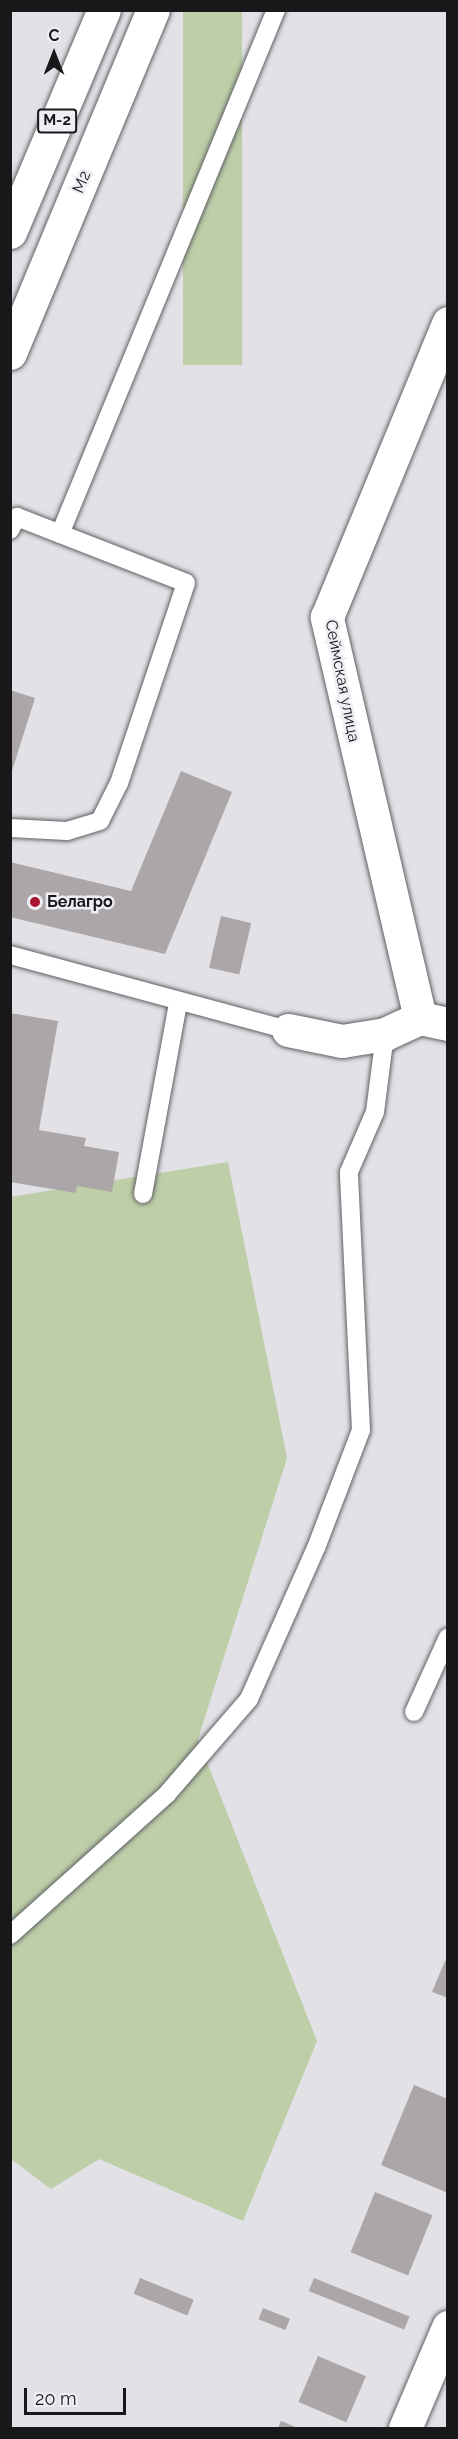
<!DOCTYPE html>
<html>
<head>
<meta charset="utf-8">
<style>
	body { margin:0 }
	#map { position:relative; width:458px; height:2439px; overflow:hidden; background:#e1e1e6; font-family:Raleway,sans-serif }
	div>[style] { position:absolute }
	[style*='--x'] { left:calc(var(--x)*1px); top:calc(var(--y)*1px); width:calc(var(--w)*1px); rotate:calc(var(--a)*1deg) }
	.green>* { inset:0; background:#bdcea8; transform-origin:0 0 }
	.building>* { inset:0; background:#aca6a9; transform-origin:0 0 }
	.roads { filter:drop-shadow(0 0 2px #606165) drop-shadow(0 0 2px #606165) }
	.service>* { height:18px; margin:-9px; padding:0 9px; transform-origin:9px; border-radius:9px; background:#fff }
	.minor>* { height:33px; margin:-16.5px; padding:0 16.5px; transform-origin:16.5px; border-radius:16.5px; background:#fff }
	.trunk>* { height:33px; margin:-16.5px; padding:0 16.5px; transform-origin:16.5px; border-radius:16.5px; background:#fff }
	.dots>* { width:16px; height:16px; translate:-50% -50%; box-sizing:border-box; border:3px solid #eeeef4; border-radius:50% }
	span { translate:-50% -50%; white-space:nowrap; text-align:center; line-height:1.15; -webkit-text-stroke:5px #eeeef4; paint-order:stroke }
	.shield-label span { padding:2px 4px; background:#eeeef4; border:2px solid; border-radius:4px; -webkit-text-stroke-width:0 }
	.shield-label { font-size:15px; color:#18181a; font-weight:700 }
	.street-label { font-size:16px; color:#18181a }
	.poi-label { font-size:16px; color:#18181a; font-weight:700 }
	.left { translate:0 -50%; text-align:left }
	.frame { position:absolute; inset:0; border:12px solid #18181a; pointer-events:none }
	.north { position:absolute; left:24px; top:24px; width:60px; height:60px; -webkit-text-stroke:4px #eeeef4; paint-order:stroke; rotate:0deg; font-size:16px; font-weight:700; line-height:24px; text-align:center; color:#18181a }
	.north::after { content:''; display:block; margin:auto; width:21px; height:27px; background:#18181a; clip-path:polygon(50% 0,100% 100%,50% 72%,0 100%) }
	.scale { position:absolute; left:24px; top:2388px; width:102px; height:27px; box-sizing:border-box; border:3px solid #18181a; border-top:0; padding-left:8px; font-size:18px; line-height:21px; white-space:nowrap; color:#18181a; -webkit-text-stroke:4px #eeeef4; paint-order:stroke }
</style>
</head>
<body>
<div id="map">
	<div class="green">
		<i style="left:183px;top:11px;width:59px;height:354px"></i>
		<i style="clip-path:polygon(228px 1162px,287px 1458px,198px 1739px,317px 2041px,243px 2221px,99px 2159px,51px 2189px,11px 2159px,10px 1197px)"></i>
	</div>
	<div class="building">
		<i style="clip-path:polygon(10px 690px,35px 698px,11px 774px,10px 774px)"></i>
		<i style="clip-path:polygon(181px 771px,232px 792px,165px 954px,10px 917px,10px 862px,131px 891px)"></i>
		<i style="left:221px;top:916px;width:31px;height:53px;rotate:13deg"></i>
		<i style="clip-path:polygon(10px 1013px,58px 1021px,39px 1130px,86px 1138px,84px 1146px,119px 1152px,112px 1192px,77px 1186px,76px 1193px,10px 1182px)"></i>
		<i style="clip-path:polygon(445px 1961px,448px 1962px,448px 1998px,432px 1992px)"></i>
		<i style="clip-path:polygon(414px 2085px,448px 2099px,448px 2193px,381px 2165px)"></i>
		<i style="left:375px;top:2192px;width:62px;height:65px;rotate:22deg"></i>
		<i style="left:140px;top:2278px;width:58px;height:17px;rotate:22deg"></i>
		<i style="left:314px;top:2278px;width:103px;height:14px;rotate:22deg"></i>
		<i style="left:263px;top:2308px;width:29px;height:12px;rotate:22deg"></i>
		<i style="left:318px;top:2356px;width:52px;height:50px;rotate:23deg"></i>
		<i style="clip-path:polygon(281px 2421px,298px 2428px,278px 2428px)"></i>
	</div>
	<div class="roads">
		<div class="service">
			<i style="--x:10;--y:530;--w:15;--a:-62"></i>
			<i style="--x:17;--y:517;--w:181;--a:21.3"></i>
			<i style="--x:186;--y:583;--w:211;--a:108.5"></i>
			<i style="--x:119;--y:783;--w:42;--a:116.6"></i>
			<i style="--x:100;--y:821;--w:34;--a:163"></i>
			<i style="--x:67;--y:831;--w:57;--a:-177"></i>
			<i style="--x:60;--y:534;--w:567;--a:-67.6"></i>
			<i style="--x:10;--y:955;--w:288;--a:15.1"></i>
			<i style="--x:143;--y:1194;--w:194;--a:-79.6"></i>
			<i style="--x:414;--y:1712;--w:82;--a:-65.6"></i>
			<i style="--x:10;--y:1935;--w:211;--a:-41.9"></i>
			<i style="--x:167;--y:1794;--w:125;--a:-49.2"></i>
			<i style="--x:249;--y:1699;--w:165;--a:-66.1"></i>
			<i style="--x:316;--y:1548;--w:126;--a:-69.1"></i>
			<i style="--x:361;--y:1430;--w:258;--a:-92.7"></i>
			<i style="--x:349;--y:1172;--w:65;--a:-66.6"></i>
			<i style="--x:375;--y:1112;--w:79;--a:-82.7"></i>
		</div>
		<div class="minor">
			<i style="--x:420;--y:1018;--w:412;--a:-103.1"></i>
			<i style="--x:327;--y:617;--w:318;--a:-67.6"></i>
			<i style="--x:288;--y:1030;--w:55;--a:11.5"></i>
			<i style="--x:342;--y:1041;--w:44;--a:-9.2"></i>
			<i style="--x:385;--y:1034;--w:38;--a:-25"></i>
			<i style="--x:420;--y:1018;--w:29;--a:12"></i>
			<i style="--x:405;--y:2428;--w:110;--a:-66.9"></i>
		</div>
		<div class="trunk">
			<i style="--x:10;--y:232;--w:241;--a:-67.1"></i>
			<i style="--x:10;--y:353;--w:372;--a:-67.4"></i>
		</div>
	</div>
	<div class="dots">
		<i style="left:35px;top:902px;background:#ab1430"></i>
	</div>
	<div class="shield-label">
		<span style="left:57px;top:121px">М-2</span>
	</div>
	<div class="street-label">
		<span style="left:82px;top:182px;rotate:-67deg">М2</span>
		<span style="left:342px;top:681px;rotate:79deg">Сеймская улица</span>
	</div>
	<div class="poi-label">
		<span class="left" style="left:47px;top:902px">Белагро</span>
	</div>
	<div class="frame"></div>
	<div class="north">С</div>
	<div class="scale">20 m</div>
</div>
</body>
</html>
